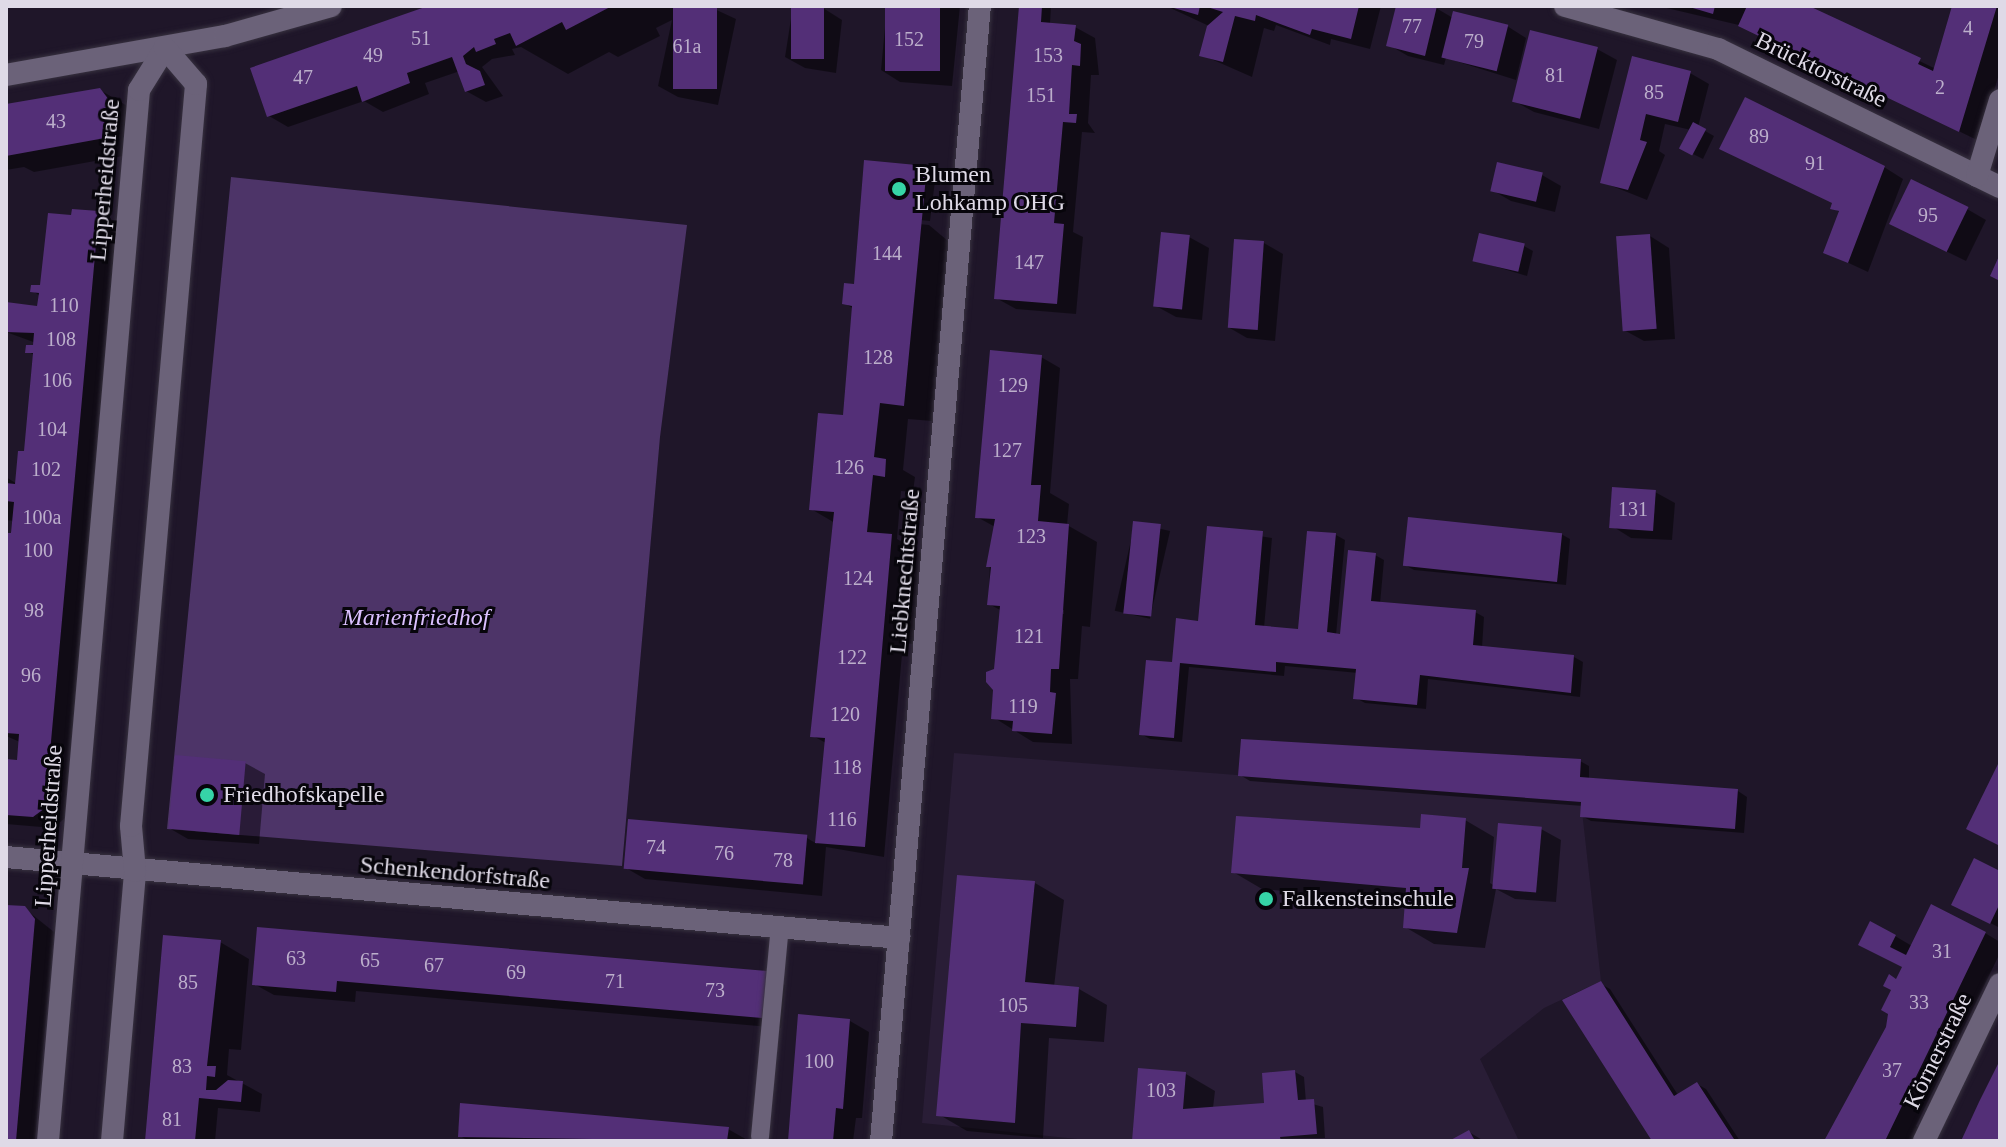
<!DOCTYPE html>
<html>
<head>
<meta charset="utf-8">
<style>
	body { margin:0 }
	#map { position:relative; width:2006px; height:1147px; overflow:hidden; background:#1f1629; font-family:"Times New Roman",serif }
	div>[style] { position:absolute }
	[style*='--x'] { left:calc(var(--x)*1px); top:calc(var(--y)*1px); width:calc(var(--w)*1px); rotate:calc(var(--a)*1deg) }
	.built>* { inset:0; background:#291d36 }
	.green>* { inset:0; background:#4d3468 }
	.shadow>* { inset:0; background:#0007; transform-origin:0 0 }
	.building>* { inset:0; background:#532f77; transform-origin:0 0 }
	.roads { filter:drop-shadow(0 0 2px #383240) drop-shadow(0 0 2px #383240) }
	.service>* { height:18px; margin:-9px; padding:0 9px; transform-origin:9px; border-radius:9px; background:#6b6279 }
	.minor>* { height:22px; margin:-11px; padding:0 11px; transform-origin:11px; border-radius:11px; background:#6b6279 }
	.tertiary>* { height:22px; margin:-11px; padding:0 11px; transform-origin:11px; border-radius:11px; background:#6b6279 }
	.tram>* { height:2px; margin:-1px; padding:0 1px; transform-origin:1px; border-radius:1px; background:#8c8695 }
	.dots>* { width:22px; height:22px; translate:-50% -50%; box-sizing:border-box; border:4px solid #07050b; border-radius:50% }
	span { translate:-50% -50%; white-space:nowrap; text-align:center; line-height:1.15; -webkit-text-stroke:6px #07050b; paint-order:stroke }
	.number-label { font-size:20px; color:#bcafcb }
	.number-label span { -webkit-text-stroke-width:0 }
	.street-label { font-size:24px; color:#dfdae7 }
	.poi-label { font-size:24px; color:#dfdae7 }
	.left { translate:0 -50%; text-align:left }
	.park-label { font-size:24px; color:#dbc0ff; font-style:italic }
	.frame { position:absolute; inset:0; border:8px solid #dfdae7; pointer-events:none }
</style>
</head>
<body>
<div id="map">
	<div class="built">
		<i style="clip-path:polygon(954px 753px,1581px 802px,1601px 981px,1544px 1008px,1480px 1059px,1519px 1141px,1097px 1141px,922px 1123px)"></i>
	</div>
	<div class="green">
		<i style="clip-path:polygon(231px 177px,687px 225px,660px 437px,622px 866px,167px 829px)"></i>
	</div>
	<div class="shadow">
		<i style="clip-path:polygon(434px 6px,708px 6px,736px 19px,718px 105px,678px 97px,658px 86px,672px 20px,656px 28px,660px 36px,618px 57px,609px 52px,568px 74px,521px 47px,512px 49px,515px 55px,492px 59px,482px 67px,503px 96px,486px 102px,466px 91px,460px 71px,425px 83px,429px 94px,383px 112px,364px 101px,288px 127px,269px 116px)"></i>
		<i style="clip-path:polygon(793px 6px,823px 8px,842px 20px,836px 73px,805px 68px,785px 57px)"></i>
		<i style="clip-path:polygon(887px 6px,960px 6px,952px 86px,900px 82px,881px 70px)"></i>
		<i style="clip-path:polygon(1021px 6px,1051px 6px,1050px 24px,1075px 27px,1095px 38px,1099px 75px,1091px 75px,1088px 123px,1095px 133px,1082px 132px,1073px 232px,1083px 237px,1076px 314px,1016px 309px,996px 298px)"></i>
		<i style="clip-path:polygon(1166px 6px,1381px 6px,1370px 49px,1331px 39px,1330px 45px,1276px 25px,1274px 31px,1264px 28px,1252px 77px,1202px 55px,1209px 26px)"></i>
		<i style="clip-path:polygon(1399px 6px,1436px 8px,1453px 18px,1507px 26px,1526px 38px,1516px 80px,1446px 58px,1444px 65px,1408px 56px,1389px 45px)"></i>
		<i style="clip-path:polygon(1658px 6px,1806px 6px,1936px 69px,1953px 6px,2000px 6px,2000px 71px,1979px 141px,1743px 26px)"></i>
		<i style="clip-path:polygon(1597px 49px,1617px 60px,1599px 129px,1534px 112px,1514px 101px)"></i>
		<i style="clip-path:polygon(1633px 59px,1690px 73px,1709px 84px,1698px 127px,1714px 136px,1703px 159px,1691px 153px,1691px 130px,1665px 124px,1659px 151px,1665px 155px,1647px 200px,1602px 182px)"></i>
		<i style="clip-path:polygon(100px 90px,129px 107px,134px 154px,34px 172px,24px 167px,6px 170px,6px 106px)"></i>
		<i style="clip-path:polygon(866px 163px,936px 173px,930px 221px,869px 215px,869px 219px,929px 225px,948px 241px,932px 421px,908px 419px,903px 470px,915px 477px,913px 492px,901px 491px,897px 539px,921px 553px,913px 644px,903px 643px,884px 857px,826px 847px,822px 896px,645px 879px,626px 868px,630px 821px,807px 838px,817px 844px,826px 743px,813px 736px,835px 523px,811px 509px,820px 415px,844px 417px,854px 309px,844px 303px,846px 286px,856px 286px)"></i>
		<i style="clip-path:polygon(1884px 167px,1903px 179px,1868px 272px,1825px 252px,1841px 213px,1833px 208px)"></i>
		<i style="clip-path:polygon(1542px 175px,1561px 186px,1555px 212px,1511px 201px,1492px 190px)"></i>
		<i style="clip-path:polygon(1967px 209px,1986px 220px,1966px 261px,1911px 234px)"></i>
		<i style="clip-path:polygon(98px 213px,118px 225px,79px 659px,88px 665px,82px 724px,73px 723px,64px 819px,53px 828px,6px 824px,6px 761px,19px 762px,20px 742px,6px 736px,6px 535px,13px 535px,14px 521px,6px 520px,6px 477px,17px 484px,25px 453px,34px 355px,27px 351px,36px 343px,6px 332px,6px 316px,39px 309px,40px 296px,33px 291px,41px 287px,73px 218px)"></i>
		<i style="clip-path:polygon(1650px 236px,1669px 248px,1675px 339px,1644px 341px,1624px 330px)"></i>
		<i style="clip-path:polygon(1189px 237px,1209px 248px,1202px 320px,1176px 317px,1156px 306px)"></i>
		<i style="clip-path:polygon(1264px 243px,1283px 254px,1275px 341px,1247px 338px,1228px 327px)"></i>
		<i style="clip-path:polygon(1524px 246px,1533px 251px,1527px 276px,1474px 260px)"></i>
		<i style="clip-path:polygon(evenodd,1041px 357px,1060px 368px,1050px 493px,1069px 504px,1067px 525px,1097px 542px,1090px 627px,1082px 626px,1078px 679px,1070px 679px,1072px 744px,1033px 742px,993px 717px,1002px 611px,989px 604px,990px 552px,997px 528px,977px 517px,1041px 357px,1008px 605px,1064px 610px,1064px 614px,1008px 609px,1008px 605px)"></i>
		<i style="clip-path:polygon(1655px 492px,1675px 503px,1672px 540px,1631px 538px,1612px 526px)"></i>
		<i style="left:1135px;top:523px;width:36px;height:90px;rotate:13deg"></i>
		<i style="clip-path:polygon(1209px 528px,1272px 538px,1264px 628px,1300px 632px,1336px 535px,1345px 540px,1336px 635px,1342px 636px,1375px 555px,1384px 560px,1380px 604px,1475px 612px,1484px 617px,1482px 648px,1574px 657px,1583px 662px,1580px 697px,1428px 679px,1426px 709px,1365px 703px,1356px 698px,1358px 673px,1285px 666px,1284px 676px,1189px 667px,1182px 742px,1150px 739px,1141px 734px,1200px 623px)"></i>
		<i style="clip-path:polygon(1561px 534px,1570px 539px,1566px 585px,1414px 570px,1405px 565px)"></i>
		<i style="clip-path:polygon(1580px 761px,1589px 766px,1589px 780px,1738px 791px,1747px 797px,1744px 833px,1591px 821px,1582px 816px,1583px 806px,1250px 781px,1240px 775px)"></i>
		<i style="clip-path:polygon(245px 763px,265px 774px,259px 844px,188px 839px,169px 828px)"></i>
		<i style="clip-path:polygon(1465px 820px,1494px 837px,1490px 883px,1495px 886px,1541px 829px,1561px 840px,1556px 902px,1515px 899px,1496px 889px,1485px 948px,1434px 944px,1405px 927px,1407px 901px,1262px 889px,1233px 872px)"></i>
		<i style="clip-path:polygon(2000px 873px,2000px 928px,1963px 909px)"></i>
		<i style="clip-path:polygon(1035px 883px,1064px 900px,1054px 987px,1079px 989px,1107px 1005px,1104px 1042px,1049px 1038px,1043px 1138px,967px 1131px,938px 1114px)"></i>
		<i style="clip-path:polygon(6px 907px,24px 908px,54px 932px,35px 1141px,6px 1141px)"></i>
		<i style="clip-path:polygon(259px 929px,766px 973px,785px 985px,781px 1028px,356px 991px,355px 1002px,274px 995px,254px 984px)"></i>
		<i style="clip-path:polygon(1985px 933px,2000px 942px,2000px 953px,1916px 1126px,1926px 1131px,1921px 1141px,1826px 1141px,1888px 1027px,1904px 967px,1880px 955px,1895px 936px,1912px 946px)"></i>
		<i style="clip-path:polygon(220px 942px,249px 959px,241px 1050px,229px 1049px,227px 1075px,262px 1094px,260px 1112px,218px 1108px,215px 1141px,147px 1141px)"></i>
		<i style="clip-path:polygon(1601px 984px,1610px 989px,1678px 1095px,1697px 1084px,1706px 1089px,1740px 1141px,1655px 1141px,1565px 1000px)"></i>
		<i style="clip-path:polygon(850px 1021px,869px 1032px,862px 1118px,856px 1118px,853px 1141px,789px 1141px)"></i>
		<i style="clip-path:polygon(1295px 1072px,1304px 1077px,1306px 1102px,1323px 1107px,1325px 1138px,1134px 1141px,1186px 1074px,1215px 1091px,1213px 1108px,1266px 1105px)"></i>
		<i style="clip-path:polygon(728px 1129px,749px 1141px,469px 1141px,460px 1136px)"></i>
		<i style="clip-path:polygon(1469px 1132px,1484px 1141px,1453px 1141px)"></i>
	</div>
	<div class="building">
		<i style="clip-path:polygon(428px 6px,612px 6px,566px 30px,562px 22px,516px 46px,510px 33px,494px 39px,496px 44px,476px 52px,474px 47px,463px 56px,466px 64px,480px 71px,485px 85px,465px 92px,452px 57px,407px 73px,410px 83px,362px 102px,357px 86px,267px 117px,250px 68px)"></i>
		<i style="left:673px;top:6px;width:44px;height:83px"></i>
		<i style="left:791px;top:6px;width:33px;height:53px"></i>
		<i style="left:885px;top:6px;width:55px;height:65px"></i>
		<i style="clip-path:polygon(1019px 6px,1042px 6px,1041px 22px,1076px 25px,1074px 41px,1081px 44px,1080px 66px,1072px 65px,1069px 114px,1077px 114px,1076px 123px,1063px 122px,1054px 223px,1064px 224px,1057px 304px,994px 299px)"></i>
		<i style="clip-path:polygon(1167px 6px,1200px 6px,1198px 15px)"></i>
		<i style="clip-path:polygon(1204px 6px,1359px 6px,1351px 39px,1312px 29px,1310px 35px,1256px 15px,1255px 21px,1235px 16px,1223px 62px,1199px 56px,1207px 26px,1223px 12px)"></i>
		<i style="clip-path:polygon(1396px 6px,1437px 6px,1425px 56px,1386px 46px)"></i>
		<i style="clip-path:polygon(1686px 6px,1715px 6px,1713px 14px)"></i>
		<i style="clip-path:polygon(1747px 6px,1809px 6px,1921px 58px,1918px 64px,1933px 71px,1952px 6px,1997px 6px,1959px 132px,1738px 26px)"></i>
		<i style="left:1453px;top:11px;width:57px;height:48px;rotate:14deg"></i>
		<i style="left:1530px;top:30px;width:70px;height:74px;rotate:14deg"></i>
		<i style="clip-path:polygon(1632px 56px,1691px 71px,1678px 122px,1646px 114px,1640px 140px,1647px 142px,1628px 190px,1600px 183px)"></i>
		<i style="clip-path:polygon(100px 88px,109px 100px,105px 138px,6px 156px,6px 104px)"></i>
		<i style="clip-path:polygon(1745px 97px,1885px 166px,1848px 263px,1823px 253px,1839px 211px,1830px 209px,1832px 203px,1719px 149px)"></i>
		<i style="left:1693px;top:122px;width:15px;height:30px;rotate:28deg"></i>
		<i style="clip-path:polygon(864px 160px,927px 166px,904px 406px,880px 403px,874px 457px,886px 459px,885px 477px,873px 475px,867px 532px,892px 534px,865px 847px,815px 843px,825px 738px,810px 737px,834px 512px,809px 510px,818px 413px,843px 415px,852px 306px,842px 304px,844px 283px,854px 284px)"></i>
		<i style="left:1497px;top:162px;width:47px;height:30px;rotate:13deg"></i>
		<i style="left:1911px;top:179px;width:64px;height:50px;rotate:26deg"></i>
		<i style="clip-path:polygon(72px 209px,99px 211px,45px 808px,33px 817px,6px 815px,6px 759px,17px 760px,19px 734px,6px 733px,6px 533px,11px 533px,14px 502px,6px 501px,6px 483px,15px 484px,18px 451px,24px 451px,33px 353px,25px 353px,26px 345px,33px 345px,34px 333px,6px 332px,6px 302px,37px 306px,39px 293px,30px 292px,31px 285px,40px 285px,48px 213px,71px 215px)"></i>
		<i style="left:1161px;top:232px;width:29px;height:75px;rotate:6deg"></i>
		<i style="left:1479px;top:233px;width:47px;height:29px;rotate:13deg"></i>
		<i style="left:1650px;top:234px;width:95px;height:34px;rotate:86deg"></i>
		<i style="left:1234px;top:239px;width:30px;height:89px;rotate:4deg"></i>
		<i style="clip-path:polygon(2000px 254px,2000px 281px,1990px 276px)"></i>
		<i style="clip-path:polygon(990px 350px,1042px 355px,1031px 485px,1041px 485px,1038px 521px,1069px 524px,1059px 669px,1051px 669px,1050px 692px,1056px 693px,1052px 734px,1012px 731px,1013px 721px,991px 719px,993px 690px,986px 682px,986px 672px,994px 669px,1000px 606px,987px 605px,991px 567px,986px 567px,995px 519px,975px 518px)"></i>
		<i style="left:1612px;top:487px;width:44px;height:41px;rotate:4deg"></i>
		<i style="left:1408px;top:517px;width:155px;height:49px;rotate:6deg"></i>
		<i style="left:1133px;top:521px;width:28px;height:93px;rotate:6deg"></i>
		<i style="clip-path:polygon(1207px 526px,1263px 531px,1255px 625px,1298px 629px,1307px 531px,1336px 533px,1327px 632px,1340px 634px,1348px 550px,1376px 553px,1371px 601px,1476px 610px,1473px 645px,1574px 655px,1571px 693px,1420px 675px,1417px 705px,1353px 699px,1356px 669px,1276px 662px,1276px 672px,1180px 663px,1174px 738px,1139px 735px,1146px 660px,1172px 662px,1176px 618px,1198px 621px)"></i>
		<i style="clip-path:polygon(1241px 739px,1581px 759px,1580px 777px,1738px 789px,1735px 829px,1580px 817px,1581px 802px,1238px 776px)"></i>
		<i style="left:175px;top:755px;width:71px;height:74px;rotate:5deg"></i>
		<i style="clip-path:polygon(2000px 760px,2000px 846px,1966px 829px)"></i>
		<i style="clip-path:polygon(1421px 814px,1466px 818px,1462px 868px,1469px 868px,1457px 933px,1403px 928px,1406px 888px,1231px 873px,1236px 816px,1420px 828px)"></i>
		<i style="left:628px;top:819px;width:180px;height:50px;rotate:5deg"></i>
		<i style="left:1498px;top:823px;width:44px;height:66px;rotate:5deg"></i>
		<i style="clip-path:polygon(1974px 858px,2000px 871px,2000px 903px,1990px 924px,1951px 905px)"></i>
		<i style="clip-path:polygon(957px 875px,1035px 881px,1025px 982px,1079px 987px,1076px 1027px,1021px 1023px,1015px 1123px,936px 1116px)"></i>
		<i style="clip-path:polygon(1931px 904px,1986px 932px,1885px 1141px,1824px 1141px,1886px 1027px,1888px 1014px,1881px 1010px,1891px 990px,1883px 986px,1889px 974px,1896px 979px,1902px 967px,1858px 945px,1870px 921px,1896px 935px,1890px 947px,1906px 955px)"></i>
		<i style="clip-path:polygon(6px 905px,25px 906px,35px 919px,16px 1141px,6px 1141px)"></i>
		<i style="clip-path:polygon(257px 927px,767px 971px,762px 1018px,337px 981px,336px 992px,252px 985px)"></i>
		<i style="clip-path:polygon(163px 935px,221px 940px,207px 1066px,216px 1066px,215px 1077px,207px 1076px,206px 1090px,216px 1090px,228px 1080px,243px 1081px,241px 1102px,199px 1098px,195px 1141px,145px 1141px)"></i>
		<i style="clip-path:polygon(1601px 981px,1674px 1096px,1697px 1082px,1734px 1139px,1652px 1141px,1562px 1000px)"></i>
		<i style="clip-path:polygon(798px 1014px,850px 1019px,843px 1109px,836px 1108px,833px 1141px,788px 1141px)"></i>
		<i style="clip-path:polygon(2000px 1060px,2000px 1141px,1961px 1141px,1979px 1102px)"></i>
		<i style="clip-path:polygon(1138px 1068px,1186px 1072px,1183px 1109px,1264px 1103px,1262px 1073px,1295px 1070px,1298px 1100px,1314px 1099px,1317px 1134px,1280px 1137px,1281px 1141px,1132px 1141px)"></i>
		<i style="clip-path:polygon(460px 1103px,729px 1127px,727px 1141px,458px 1137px)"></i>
		<i style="clip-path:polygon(1469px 1130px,1475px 1141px,1449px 1141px)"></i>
	</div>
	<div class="roads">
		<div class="service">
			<i style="--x:760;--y:1137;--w:212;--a:-84.6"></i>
		</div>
		<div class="minor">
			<i style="--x:1565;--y:6;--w:159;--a:15.7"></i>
			<i style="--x:1718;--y:49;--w:314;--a:26.1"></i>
			<i style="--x:6;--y:75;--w:222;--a:-10.1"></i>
			<i style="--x:225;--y:36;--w:110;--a:-15.8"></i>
			<i style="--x:1977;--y:176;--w:79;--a:-73.2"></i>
			<i style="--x:6;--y:857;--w:897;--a:5.18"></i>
			<i style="--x:48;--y:1141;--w:1055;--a:-85.05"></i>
			<i style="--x:139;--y:90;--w:49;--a:-58.2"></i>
			<i style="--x:112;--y:1141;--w:271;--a:-85.1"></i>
			<i style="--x:135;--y:871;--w:45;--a:-95.1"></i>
			<i style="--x:131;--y:826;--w:745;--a:-84.99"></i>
			<i style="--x:196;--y:84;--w:48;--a:-130.7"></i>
			<i style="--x:1924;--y:1141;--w:174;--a:-64.2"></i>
		</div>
		<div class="tertiary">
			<i style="--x:881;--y:1141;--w:1139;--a:-85.02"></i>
		</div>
	</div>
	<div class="tram">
		<i style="--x:6;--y:7;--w:4;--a:-14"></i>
	</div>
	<div class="dots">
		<i style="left:899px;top:189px;background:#36d4a7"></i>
		<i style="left:207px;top:795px;background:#36d4a7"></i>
		<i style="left:1266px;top:899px;background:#36d4a7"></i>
	</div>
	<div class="number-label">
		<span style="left:1412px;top:26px">77</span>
		<span style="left:1968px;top:28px">4</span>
		<span style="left:421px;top:38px">51</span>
		<span style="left:909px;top:39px">152</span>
		<span style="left:1474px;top:41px">79</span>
		<span style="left:687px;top:46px">61a</span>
		<span style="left:373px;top:55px">49</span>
		<span style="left:1048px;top:55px">153</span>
		<span style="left:1555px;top:75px">81</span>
		<span style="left:303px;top:77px">47</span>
		<span style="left:1940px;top:87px">2</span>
		<span style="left:1654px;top:92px">85</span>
		<span style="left:1041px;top:95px">151</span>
		<span style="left:56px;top:121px">43</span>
		<span style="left:1759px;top:136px">89</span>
		<span style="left:1815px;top:163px">91</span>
		<span style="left:1928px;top:215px">95</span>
		<span style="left:887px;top:253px">144</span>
		<span style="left:1029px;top:262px">147</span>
		<span style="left:64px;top:305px">110</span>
		<span style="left:61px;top:339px">108</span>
		<span style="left:878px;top:357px">128</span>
		<span style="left:57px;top:380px">106</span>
		<span style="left:1013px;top:385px">129</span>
		<span style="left:52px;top:429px">104</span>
		<span style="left:1007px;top:450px">127</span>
		<span style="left:849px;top:467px">126</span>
		<span style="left:46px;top:469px">102</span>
		<span style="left:1633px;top:509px">131</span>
		<span style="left:42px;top:517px">100a</span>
		<span style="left:1031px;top:536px">123</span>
		<span style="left:38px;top:550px">100</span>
		<span style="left:858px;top:578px">124</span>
		<span style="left:34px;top:610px">98</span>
		<span style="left:1029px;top:636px">121</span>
		<span style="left:852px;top:657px">122</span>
		<span style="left:31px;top:675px">96</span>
		<span style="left:1023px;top:706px">119</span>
		<span style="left:845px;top:714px">120</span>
		<span style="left:847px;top:767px">118</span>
		<span style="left:842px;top:819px">116</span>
		<span style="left:656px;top:847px">74</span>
		<span style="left:724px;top:853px">76</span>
		<span style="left:783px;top:860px">78</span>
		<span style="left:1942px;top:951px">31</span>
		<span style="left:296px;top:958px">63</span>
		<span style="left:370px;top:960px">65</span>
		<span style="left:434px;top:965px">67</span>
		<span style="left:516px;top:972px">69</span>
		<span style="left:615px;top:981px">71</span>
		<span style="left:188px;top:982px">85</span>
		<span style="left:715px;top:990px">73</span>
		<span style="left:1919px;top:1002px">33</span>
		<span style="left:1013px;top:1005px">105</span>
		<span style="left:819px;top:1061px">100</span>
		<span style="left:182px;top:1066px">83</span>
		<span style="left:1892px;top:1070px">37</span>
		<span style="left:1161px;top:1090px">103</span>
		<span style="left:172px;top:1119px">81</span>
	</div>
	<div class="street-label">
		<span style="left:1821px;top:70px;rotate:26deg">Brücktorstraße</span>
		<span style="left:105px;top:180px;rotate:-85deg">Lipperheidstraße</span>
		<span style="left:905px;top:571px;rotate:-85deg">Liebknechtstraße</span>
		<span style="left:49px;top:826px;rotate:-86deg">Lipperheidstraße</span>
		<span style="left:455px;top:873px;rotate:5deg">Schenkendorfstraße</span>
		<span style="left:1938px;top:1051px;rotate:-64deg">Körnerstraße</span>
	</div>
	<div class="poi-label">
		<span class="left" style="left:915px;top:189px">Blumen<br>Lohkamp OHG</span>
		<span class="left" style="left:223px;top:795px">Friedhofskapelle</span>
		<span class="left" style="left:1282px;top:899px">Falkensteinschule</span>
	</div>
	<div class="park-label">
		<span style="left:416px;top:618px">Marienfriedhof</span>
	</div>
	<div class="frame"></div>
</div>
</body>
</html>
